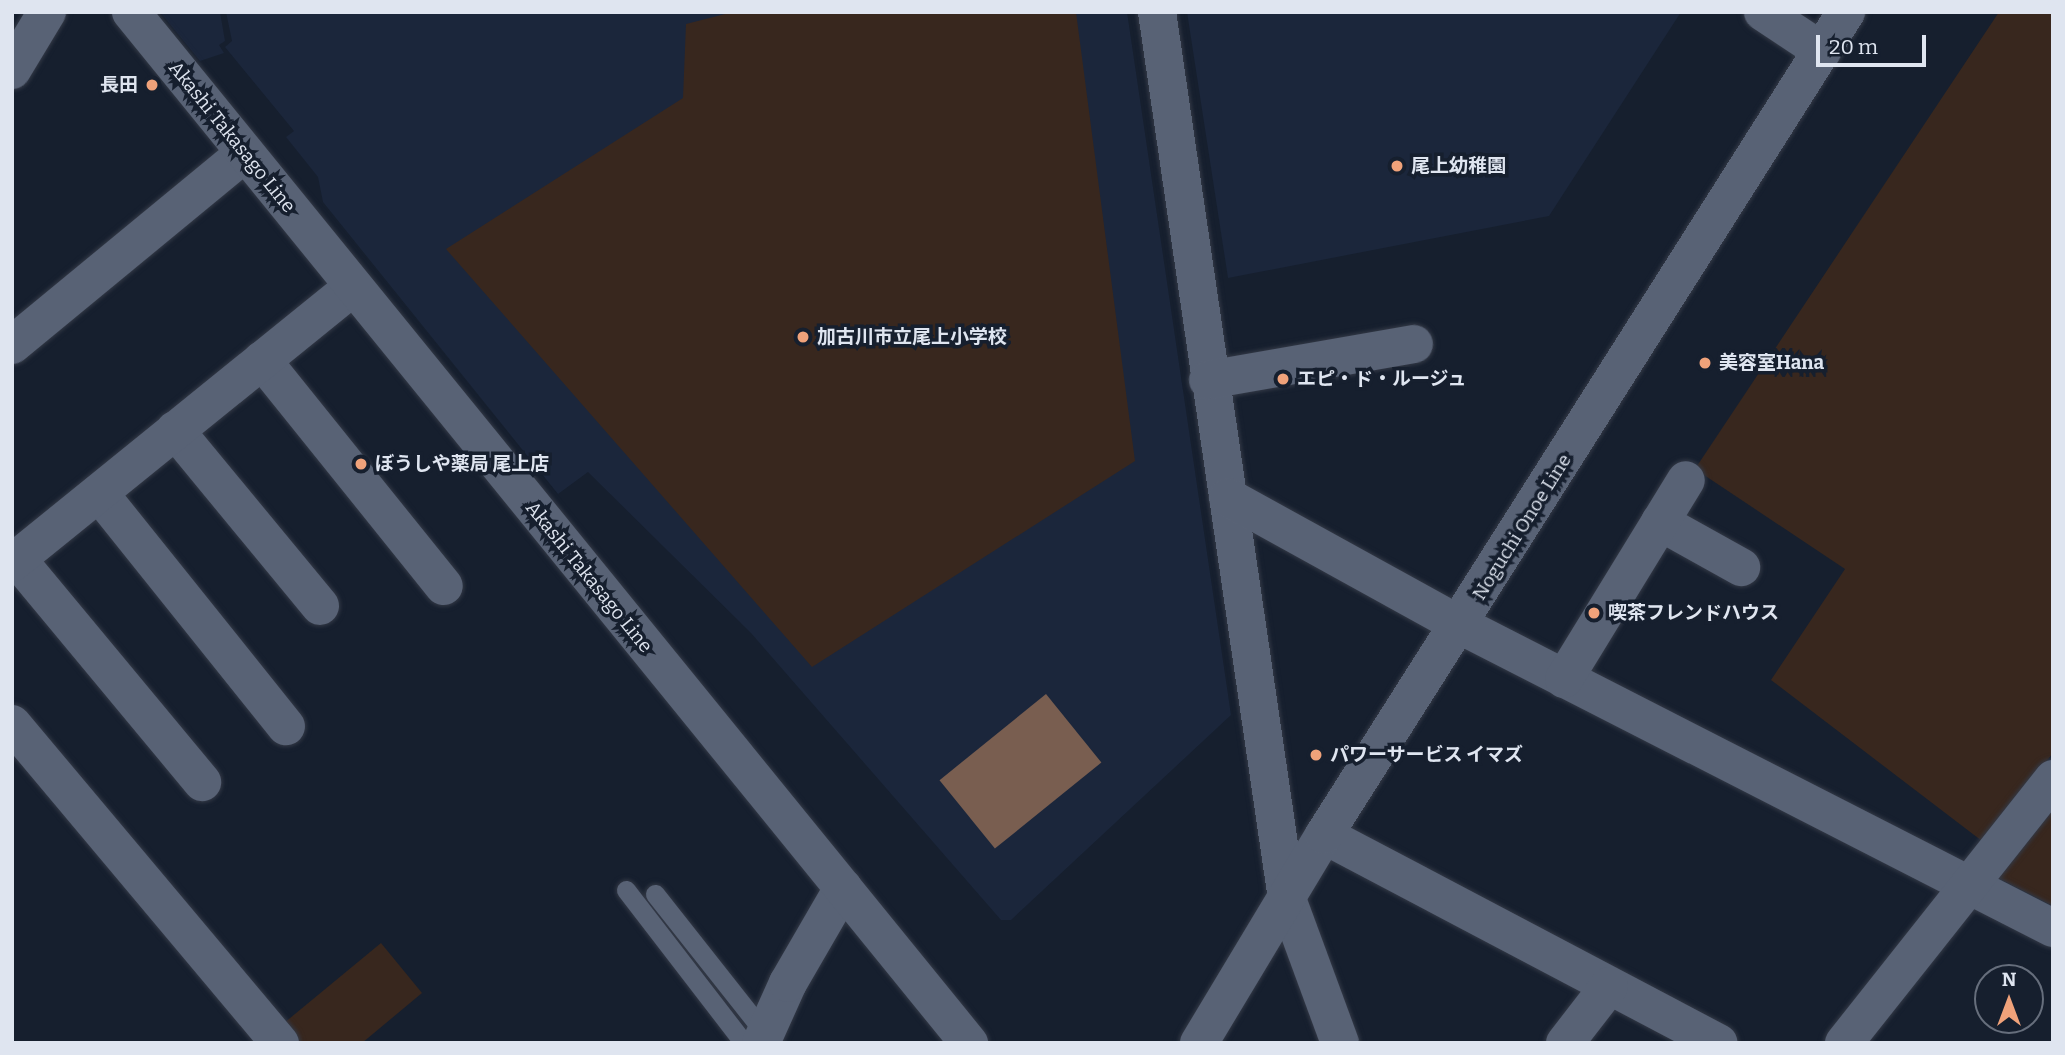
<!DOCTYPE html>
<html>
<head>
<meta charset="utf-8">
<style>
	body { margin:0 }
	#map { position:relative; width:2065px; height:1055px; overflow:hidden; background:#161f2e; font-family:Bitter,"Noto Sans JP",serif }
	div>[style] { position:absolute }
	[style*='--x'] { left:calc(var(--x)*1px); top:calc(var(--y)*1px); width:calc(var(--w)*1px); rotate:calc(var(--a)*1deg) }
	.built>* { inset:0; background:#1b263b }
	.green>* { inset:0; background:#38271e }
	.water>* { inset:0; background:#795e50; transform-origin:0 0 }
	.roads { filter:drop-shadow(0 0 2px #333946) drop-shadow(0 0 2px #333946) }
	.service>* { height:19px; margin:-9.5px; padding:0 9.5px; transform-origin:9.5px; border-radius:9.5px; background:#586275 }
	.minor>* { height:38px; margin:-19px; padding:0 19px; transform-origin:19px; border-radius:19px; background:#586275 }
	.secondary>* { height:38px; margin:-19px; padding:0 19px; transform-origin:19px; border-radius:19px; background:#586275 }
	.dots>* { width:19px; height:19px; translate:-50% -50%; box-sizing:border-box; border:4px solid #161f2e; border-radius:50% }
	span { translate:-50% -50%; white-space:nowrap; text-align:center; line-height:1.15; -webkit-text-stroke:7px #161f2e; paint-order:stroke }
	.poi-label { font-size:19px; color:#dfe5f0; font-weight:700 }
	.right { translate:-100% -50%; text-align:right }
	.left { translate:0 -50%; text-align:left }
	.street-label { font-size:19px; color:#dfe5f0 }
	.frame { position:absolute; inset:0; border:14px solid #dfe5f0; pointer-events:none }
	.north { position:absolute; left:1974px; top:964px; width:70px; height:70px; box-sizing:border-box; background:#161f2e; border:2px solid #666e7c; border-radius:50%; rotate:0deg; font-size:19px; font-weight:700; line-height:28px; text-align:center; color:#dfe5f0 }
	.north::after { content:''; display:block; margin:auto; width:24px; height:32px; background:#f0a27a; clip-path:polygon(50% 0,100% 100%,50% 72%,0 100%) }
	.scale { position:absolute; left:1816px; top:35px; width:110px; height:32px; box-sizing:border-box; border:4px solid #dfe5f0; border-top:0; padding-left:9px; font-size:21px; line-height:24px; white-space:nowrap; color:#dfe5f0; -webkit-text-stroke:5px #161f2e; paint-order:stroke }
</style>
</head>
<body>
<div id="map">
	<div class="built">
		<i style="clip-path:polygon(160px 12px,220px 12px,225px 41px,219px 45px,224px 53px,200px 61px)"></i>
		<i style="clip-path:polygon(226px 12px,1127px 12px,1231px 715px,1011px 920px,1001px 920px,751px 633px,588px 472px,558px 494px,323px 202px,318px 177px,286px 137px,294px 131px,225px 47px,232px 41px)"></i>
		<i style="clip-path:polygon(1187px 12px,1681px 12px,1549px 216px,1228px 278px)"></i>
	</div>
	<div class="green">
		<i style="clip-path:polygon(733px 12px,1076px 12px,1135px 461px,812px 667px,446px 249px,683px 98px,686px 24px)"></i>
		<i style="clip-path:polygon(1999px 12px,2053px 12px,2053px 753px,1982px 841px,1771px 680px,1845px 569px,1695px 469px)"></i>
		<i style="clip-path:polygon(2053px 802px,2053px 906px,1996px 877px)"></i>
		<i style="clip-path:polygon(381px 943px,422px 993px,362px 1043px,290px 1043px,278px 1028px)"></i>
	</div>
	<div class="water">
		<i style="left:1046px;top:694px;width:88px;height:137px;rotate:51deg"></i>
	</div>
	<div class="roads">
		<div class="service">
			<i style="--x:626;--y:890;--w:193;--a:52.4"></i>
			<i style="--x:655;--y:894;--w:176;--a:51.7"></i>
		</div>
		<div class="minor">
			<i style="--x:1157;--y:12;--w:896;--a:81.66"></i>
			<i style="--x:1287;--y:899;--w:153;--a:69.8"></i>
			<i style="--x:1763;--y:12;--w:71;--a:33.5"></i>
			<i style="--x:12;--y:70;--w:68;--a:-58.9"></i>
			<i style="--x:12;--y:345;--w:302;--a:-39.5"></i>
			<i style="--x:262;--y:360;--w:290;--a:51.2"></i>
			<i style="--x:1208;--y:380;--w:209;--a:-9.9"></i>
			<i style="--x:175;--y:430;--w:228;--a:50.5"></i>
			<i style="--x:99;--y:493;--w:299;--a:51.3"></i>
			<i style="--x:1228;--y:497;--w:265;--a:28.9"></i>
			<i style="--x:1460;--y:625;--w:666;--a:27.07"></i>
			<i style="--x:1660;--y:522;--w:93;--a:29.1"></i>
			<i style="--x:17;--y:559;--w:290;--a:50.3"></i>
			<i style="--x:12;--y:563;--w:439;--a:-39"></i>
			<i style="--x:1564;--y:679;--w:233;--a:-58.5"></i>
			<i style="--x:12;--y:724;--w:417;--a:50"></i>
			<i style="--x:1324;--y:835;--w:446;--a:27.8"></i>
			<i style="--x:761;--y:1043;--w:66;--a:-65.8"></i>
			<i style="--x:788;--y:983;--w:110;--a:-59.9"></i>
			<i style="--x:1565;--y:1043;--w:72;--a:-52.3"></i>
			<i style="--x:1844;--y:1043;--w:337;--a:-51.6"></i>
		</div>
		<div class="secondary">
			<i style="--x:131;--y:12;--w:1329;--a:50.9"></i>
			<i style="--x:1199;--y:1043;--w:243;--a:-59"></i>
			<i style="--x:1324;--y:835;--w:975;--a:-57.61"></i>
		</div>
	</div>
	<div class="dots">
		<i style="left:152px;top:85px;background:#f0a27a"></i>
		<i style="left:1397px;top:166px;background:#f0a27a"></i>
		<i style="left:803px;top:337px;background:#f0a27a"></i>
		<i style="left:1705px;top:363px;background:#f0a27a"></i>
		<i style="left:1283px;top:379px;background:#f0a27a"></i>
		<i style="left:361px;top:464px;background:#f0a27a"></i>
		<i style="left:1594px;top:613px;background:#f0a27a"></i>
		<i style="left:1316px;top:755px;background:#f0a27a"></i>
	</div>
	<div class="poi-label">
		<span class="right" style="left:138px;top:85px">長田</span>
		<span class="left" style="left:1411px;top:166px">尾上幼稚園</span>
		<span class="left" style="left:817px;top:337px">加古川市立尾上小学校</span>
		<span class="left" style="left:1719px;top:363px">美容室Hana</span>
		<span class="left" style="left:1297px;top:379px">エピ・ド・ルージュ</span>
		<span class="left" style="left:375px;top:464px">ぼうしや薬局 尾上店</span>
		<span class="left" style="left:1608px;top:613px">喫茶フレンドハウス</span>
		<span class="left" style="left:1330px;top:755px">パワーサービス イマズ</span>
	</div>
	<div class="street-label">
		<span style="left:232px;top:137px;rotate:51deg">Akashi Takasago Line</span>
		<span style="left:1522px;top:527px;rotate:-58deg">Noguchi Onoe Line</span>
		<span style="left:589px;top:577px;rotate:51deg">Akashi Takasago Line</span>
	</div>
	<div class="frame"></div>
	<div class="north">N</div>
	<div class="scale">20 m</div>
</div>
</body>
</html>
